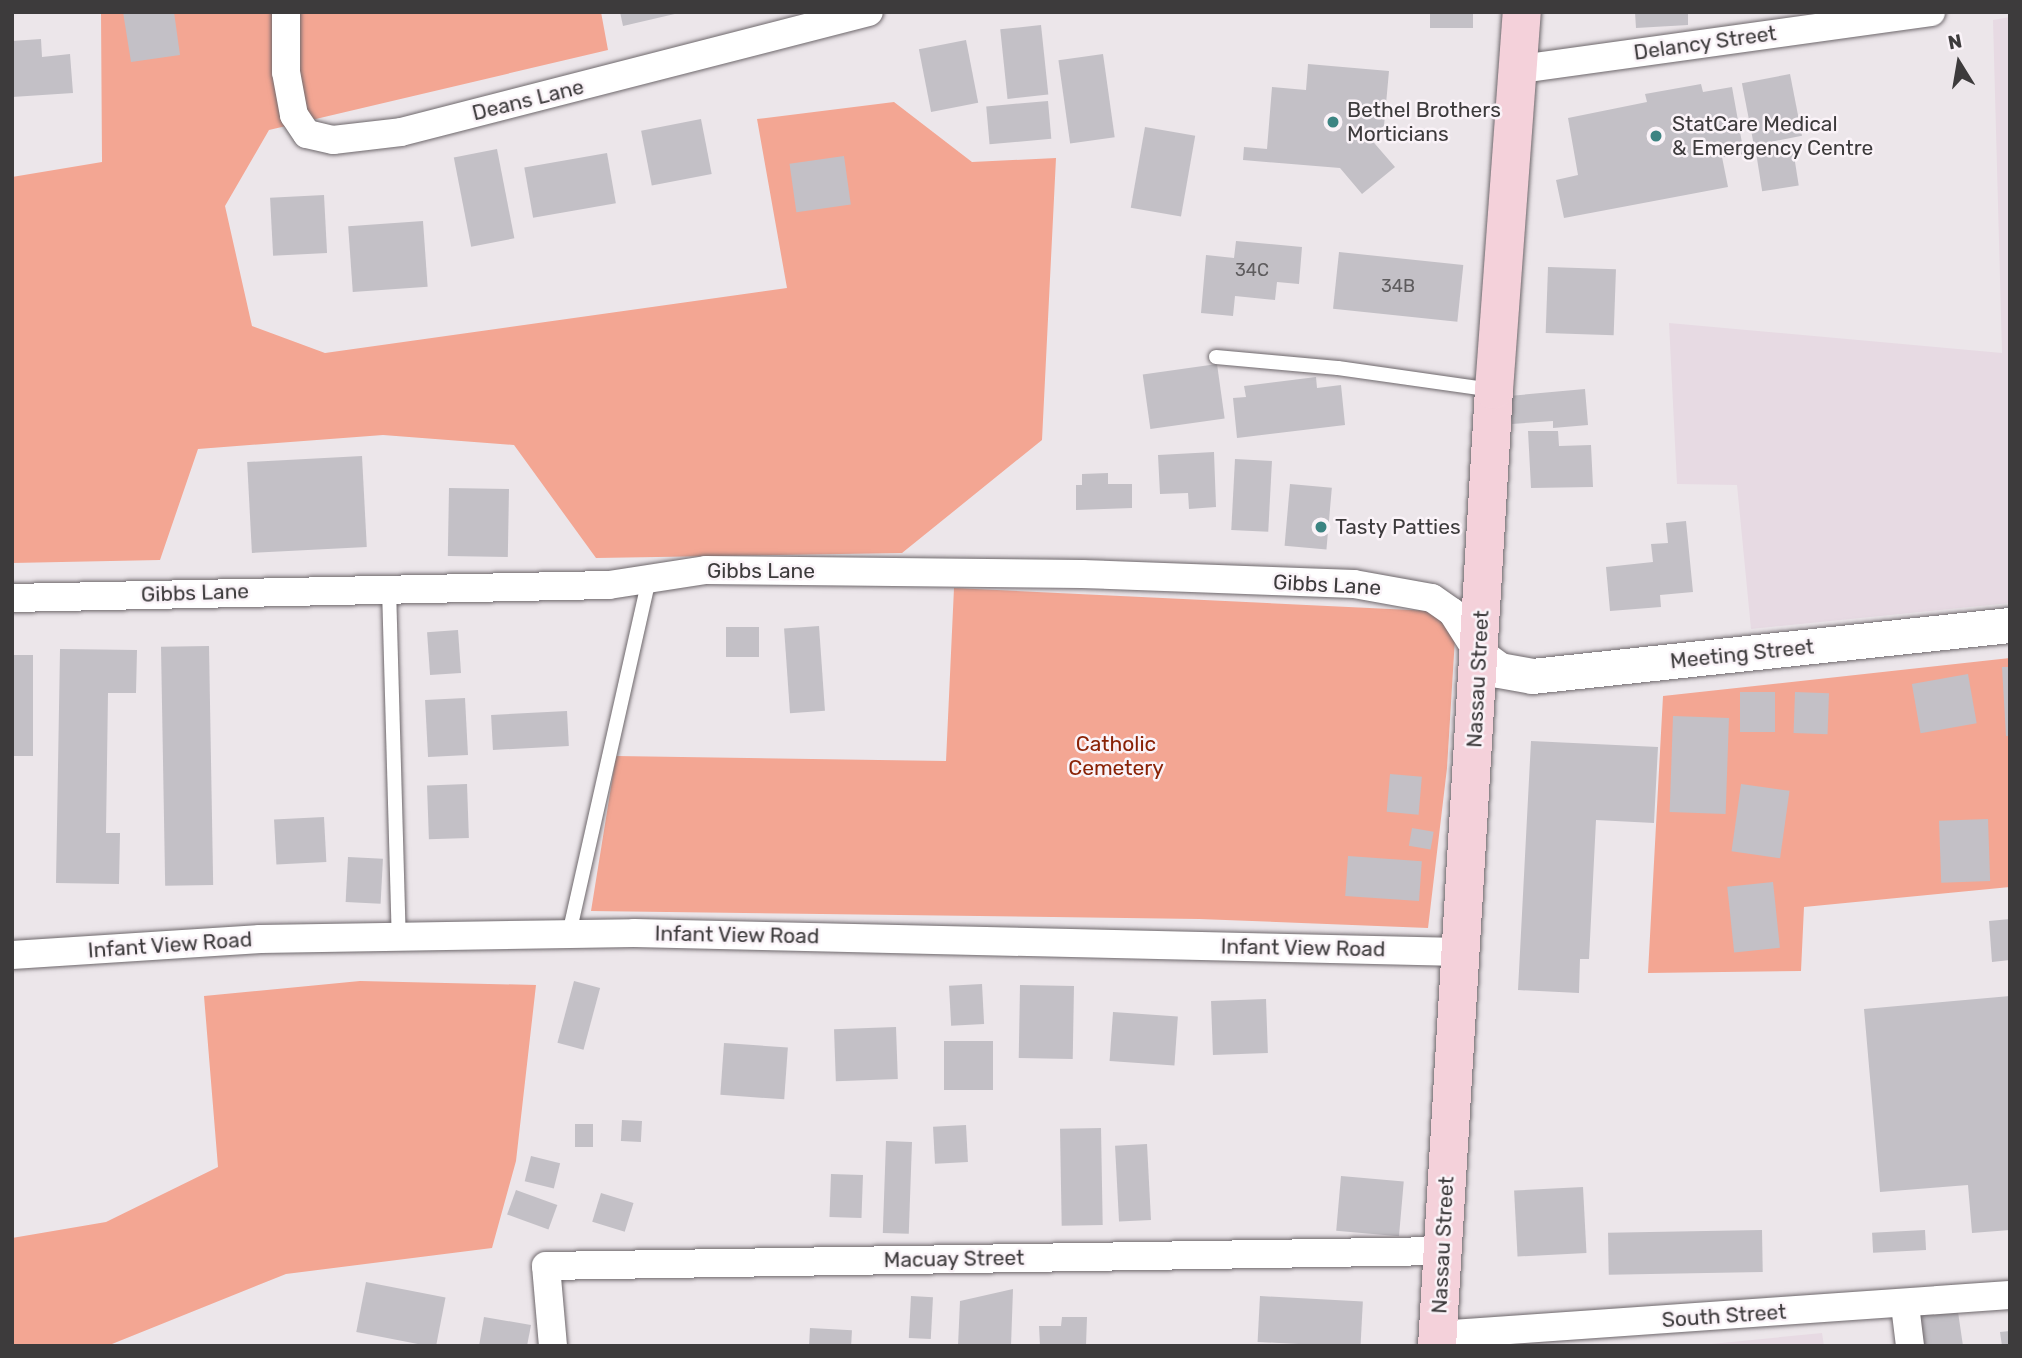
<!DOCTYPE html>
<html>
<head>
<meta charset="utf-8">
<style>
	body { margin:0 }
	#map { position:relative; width:2022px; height:1358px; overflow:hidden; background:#ece6ea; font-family:Rubik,sans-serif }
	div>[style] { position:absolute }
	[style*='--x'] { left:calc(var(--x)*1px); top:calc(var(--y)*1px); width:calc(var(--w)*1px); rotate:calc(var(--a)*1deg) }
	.built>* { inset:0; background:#e7dae3 }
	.green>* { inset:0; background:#f3a693 }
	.building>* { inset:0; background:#c3c0c6; transform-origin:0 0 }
	.roads { filter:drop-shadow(0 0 2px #6e686c) drop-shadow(0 0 2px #6e686c) }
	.service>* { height:14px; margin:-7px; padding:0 7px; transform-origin:7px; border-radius:7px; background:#fff }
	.minor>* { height:28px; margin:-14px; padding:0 14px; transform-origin:14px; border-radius:14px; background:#fff }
	.tertiary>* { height:35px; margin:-17.5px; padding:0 17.5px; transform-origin:17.5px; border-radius:17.5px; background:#fff }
	.secondary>* { height:38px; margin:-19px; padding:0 19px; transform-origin:19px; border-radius:19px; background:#f4d1da }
	.dots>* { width:19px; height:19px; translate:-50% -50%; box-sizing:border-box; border:4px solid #faf3f8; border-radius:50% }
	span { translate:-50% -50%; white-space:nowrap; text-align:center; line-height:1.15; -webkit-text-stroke:5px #faf3f8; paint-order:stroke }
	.number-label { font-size:18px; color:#5e5c5e }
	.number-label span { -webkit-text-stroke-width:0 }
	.street-label { font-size:21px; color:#3d3b3c }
	.poi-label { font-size:21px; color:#3d3b3c }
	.left { translate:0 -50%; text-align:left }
	.park-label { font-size:21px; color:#892206 }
	.frame { position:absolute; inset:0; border:14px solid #3d3b3c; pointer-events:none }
	.north { position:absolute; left:1924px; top:28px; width:70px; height:70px; -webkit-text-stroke:5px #faf3f8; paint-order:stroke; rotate:349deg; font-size:19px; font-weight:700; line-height:28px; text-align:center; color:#3d3b3c }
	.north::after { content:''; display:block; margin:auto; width:24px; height:32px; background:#3d3b3c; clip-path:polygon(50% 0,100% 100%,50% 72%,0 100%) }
</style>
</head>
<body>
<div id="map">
	<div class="built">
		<i style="clip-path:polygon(2010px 17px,2010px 603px,1751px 629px,1737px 485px,1677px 484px,1669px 323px,2002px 353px,1993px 20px)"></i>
		<i style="clip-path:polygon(1822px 1333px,1824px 1346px,1691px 1346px)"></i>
	</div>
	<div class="green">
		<i style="clip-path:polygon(101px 12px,601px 12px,608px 50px,269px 130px,225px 206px,252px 326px,325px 353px,787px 288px,757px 119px,894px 102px,972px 162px,1056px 158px,1042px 440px,902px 553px,596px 558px,514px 445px,383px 435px,198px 449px,160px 560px,12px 563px,12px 177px,102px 162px)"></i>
		<i style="clip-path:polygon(954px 588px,1432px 611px,1455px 638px,1447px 768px,1428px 928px,1199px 919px,591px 911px,616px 756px,946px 761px)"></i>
		<i style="clip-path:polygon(2010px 658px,2010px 887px,1804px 907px,1801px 971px,1648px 973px,1663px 696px)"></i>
		<i style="clip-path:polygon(360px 981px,536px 985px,516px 1161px,492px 1248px,286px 1274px,107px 1346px,12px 1346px,12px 1238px,106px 1222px,218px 1167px,204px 996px)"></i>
	</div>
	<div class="building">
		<i style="clip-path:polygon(123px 12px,174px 12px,180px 55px,131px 62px)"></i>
		<i style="clip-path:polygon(620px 12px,679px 12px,679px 13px,623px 26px)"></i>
		<i style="left:1430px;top:12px;width:43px;height:16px"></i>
		<i style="clip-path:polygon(1635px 12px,1688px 12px,1688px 25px,1636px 28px)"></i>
		<i style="left:1041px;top:25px;width:70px;height:41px;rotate:84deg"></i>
		<i style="clip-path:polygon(41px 39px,42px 57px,70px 54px,73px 93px,12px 97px,12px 41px)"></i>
		<i style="left:966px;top:40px;width:64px;height:48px;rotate:79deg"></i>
		<i style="left:1103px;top:54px;width:84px;height:45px;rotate:82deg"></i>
		<i style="clip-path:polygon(1308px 64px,1389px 71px,1384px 126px,1369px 137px,1395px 167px,1362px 194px,1340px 168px,1243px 160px,1244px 147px,1267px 149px,1272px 87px,1306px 90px)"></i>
		<i style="left:1790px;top:74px;width:63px;height:49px;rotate:79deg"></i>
		<i style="clip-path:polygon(1701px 84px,1703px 92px,1732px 87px,1744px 154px,1722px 157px,1728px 187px,1564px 218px,1556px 180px,1578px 175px,1568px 118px,1647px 102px,1645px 94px)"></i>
		<i style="left:1048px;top:101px;width:38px;height:62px;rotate:85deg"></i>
		<i style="left:701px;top:119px;width:56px;height:61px;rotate:79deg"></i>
		<i style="left:1145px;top:127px;width:51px;height:82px;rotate:10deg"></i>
		<i style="left:1792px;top:143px;width:43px;height:37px;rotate:81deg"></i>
		<i style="left:497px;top:149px;width:91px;height:44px;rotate:79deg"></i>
		<i style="left:607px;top:153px;width:51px;height:84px;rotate:80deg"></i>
		<i style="left:844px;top:156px;width:49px;height:55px;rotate:82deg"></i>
		<i style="left:324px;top:195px;width:58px;height:54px;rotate:87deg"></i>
		<i style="left:423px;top:221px;width:66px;height:75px;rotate:86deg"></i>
		<i style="clip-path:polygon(1236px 241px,1302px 247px,1299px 284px,1277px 282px,1275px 300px,1235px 296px,1233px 316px,1201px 313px,1206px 255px,1234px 258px)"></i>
		<i style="left:1339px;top:252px;width:125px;height:57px;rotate:6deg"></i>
		<i style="left:1548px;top:267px;width:68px;height:66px;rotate:2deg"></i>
		<i style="left:1217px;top:364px;width:55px;height:75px;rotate:82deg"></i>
		<i style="clip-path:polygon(1316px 377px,1317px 388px,1341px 385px,1345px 425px,1237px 438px,1233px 398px,1246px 397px,1244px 386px)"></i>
		<i style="clip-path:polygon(1585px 389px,1588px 425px,1553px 428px,1553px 421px,1512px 424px,1509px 396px)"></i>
		<i style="clip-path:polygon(1528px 431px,1558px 431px,1559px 446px,1591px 445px,1593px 487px,1531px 488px)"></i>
		<i style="clip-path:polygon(1214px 452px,1216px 507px,1189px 509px,1188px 493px,1160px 494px,1158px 455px)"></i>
		<i style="left:362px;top:456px;width:91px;height:115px;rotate:87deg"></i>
		<i style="left:1235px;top:459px;width:37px;height:71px;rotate:3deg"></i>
		<i style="clip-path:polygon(1108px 473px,1108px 484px,1132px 484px,1132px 508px,1076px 510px,1076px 485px,1082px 485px,1082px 474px)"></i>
		<i style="left:1290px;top:484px;width:42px;height:62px;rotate:5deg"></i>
		<i style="left:449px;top:488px;width:60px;height:68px;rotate:1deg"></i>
		<i style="clip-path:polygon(1686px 521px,1693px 592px,1660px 595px,1661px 607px,1610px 611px,1606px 567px,1653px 562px,1651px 544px,1668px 543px,1666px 523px)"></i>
		<i style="left:819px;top:626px;width:85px;height:35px;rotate:86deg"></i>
		<i style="left:726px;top:627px;width:33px;height:30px"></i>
		<i style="left:458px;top:630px;width:43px;height:31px;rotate:86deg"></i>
		<i style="left:209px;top:646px;width:239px;height:48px;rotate:89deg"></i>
		<i style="clip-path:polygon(60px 649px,137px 650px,136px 693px,108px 693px,106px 833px,120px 833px,119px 884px,56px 883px)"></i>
		<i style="left:12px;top:655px;width:21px;height:101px"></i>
		<i style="clip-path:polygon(2002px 667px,2010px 667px,2010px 736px,2006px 736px)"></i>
		<i style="left:1968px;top:674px;width:50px;height:57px;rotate:80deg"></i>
		<i style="left:1740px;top:692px;width:35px;height:40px"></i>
		<i style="left:1795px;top:692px;width:34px;height:41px;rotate:2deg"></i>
		<i style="left:465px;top:698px;width:57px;height:40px;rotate:87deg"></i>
		<i style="left:567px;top:711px;width:35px;height:76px;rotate:87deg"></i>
		<i style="left:1673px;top:716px;width:56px;height:96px;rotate:2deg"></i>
		<i style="clip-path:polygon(1531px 741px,1658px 747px,1654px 823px,1596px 820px,1589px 959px,1580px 959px,1579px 993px,1518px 990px)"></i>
		<i style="left:1390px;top:774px;width:32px;height:38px;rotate:5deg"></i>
		<i style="left:467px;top:784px;width:54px;height:40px;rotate:88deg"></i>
		<i style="left:1741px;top:784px;width:49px;height:68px;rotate:8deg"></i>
		<i style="left:324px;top:817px;width:45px;height:50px;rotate:87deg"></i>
		<i style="left:1988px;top:819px;width:62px;height:49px;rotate:88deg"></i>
		<i style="left:1412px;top:828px;width:22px;height:18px;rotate:10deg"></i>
		<i style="left:1348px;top:856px;width:74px;height:40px;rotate:4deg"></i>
		<i style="left:348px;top:857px;width:35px;height:45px;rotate:3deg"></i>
		<i style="left:1773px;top:882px;width:66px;height:46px;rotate:84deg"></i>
		<i style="clip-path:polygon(2010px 919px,2010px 960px,1992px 962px,1989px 921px)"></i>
		<i style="left:574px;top:981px;width:27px;height:64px;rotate:15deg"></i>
		<i style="left:982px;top:984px;width:40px;height:33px;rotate:87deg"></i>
		<i style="left:1020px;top:985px;width:54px;height:73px;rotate:1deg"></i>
		<i style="clip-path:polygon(2010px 996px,2010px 1230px,1972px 1233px,1968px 1185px,1880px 1192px,1864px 1009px)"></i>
		<i style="left:1266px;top:999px;width:54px;height:55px;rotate:88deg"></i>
		<i style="left:1113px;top:1012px;width:65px;height:49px;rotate:4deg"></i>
		<i style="left:896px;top:1027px;width:52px;height:62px;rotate:88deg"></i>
		<i style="left:944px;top:1041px;width:49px;height:49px"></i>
		<i style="left:724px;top:1043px;width:64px;height:52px;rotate:4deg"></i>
		<i style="left:622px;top:1120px;width:20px;height:21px;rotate:3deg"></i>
		<i style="left:575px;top:1124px;width:18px;height:23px"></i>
		<i style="left:966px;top:1125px;width:37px;height:33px;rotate:87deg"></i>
		<i style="left:1101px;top:1128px;width:97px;height:41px;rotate:89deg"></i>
		<i style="left:886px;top:1141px;width:26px;height:92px;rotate:2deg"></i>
		<i style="left:1147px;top:1144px;width:76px;height:32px;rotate:87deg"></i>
		<i style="left:531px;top:1156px;width:30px;height:26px;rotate:14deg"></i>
		<i style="left:831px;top:1174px;width:32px;height:43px;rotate:2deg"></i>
		<i style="left:1341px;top:1176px;width:63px;height:55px;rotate:5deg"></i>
		<i style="left:1583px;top:1187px;width:66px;height:69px;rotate:87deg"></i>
		<i style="left:516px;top:1190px;width:44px;height:26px;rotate:20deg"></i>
		<i style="left:601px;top:1193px;width:34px;height:30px;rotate:17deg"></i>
		<i style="left:1762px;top:1230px;width:42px;height:154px;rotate:89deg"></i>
		<i style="left:1925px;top:1230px;width:20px;height:53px;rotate:87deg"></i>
		<i style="left:366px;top:1282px;width:81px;height:51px;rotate:11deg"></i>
		<i style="clip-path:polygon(1013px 1289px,1011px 1346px,958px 1346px,960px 1301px)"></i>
		<i style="left:911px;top:1296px;width:22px;height:42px;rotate:3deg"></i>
		<i style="left:1260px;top:1296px;width:103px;height:46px;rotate:3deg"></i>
		<i style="clip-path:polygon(1957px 1305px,1963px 1346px,1922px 1346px,1917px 1310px)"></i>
		<i style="clip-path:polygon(484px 1317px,531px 1325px,527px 1346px,479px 1346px)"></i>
		<i style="clip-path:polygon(1062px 1317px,1087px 1317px,1086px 1346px,1040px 1346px,1039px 1326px,1061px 1326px)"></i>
		<i style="left:810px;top:1328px;width:42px;height:18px;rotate:3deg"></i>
		<i style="clip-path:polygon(2010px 1331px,2010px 1346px,2002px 1346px,2000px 1332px)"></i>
	</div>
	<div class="roads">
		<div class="service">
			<i style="--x:1216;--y:357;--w:122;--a:5.2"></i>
			<i style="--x:1338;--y:368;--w:157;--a:8.1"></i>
			<i style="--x:389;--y:588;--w:348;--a:88.4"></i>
			<i style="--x:569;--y:934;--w:364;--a:-77.3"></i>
		</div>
		<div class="minor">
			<i style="--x:286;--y:12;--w:60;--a:90"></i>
			<i style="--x:286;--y:72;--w:44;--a:79.5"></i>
			<i style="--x:294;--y:115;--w:23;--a:56"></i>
			<i style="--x:307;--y:134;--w:27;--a:13"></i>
			<i style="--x:333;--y:140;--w:68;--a:-6.7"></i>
			<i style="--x:401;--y:132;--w:483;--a:-14.4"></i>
			<i style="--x:1521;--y:69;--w:414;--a:-7.9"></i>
			<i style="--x:12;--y:598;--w:597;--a:-1.25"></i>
			<i style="--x:609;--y:585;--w:98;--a:-8.8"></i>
			<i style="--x:706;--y:570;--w:376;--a:0.6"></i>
			<i style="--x:1082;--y:574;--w:272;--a:2.1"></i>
			<i style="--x:1354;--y:584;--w:79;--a:10.2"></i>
			<i style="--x:1432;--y:598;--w:24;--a:35"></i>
			<i style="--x:1452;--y:612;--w:52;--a:57.5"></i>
			<i style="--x:12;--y:955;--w:249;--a:-3.7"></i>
			<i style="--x:260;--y:939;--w:374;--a:-0.9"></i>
			<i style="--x:634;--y:933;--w:827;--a:1.32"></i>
			<i style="--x:1905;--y:1305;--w:41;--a:83"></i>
			<i style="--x:1438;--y:1335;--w:573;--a:-4"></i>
			<i style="--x:553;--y:1346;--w:80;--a:-95"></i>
			<i style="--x:546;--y:1266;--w:896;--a:-0.96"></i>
		</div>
		<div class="tertiary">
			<i style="--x:1480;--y:656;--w:24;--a:36"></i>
			<i style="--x:1499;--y:670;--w:34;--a:10"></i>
			<i style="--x:1532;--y:676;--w:481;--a:-6.1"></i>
		</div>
		<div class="secondary">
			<i style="--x:1437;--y:1346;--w:958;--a:-86.59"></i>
			<i style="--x:1494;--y:390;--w:379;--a:-85.8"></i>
		</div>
	</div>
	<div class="dots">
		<i style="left:1333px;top:122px;background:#3c8482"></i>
		<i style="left:1656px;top:136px;background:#3c8482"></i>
		<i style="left:1321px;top:527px;background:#3c8482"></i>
	</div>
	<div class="number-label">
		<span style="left:1252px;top:270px">34C</span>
		<span style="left:1398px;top:286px">34B</span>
	</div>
	<div class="street-label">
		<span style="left:1705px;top:43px;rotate:-8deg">Delancy Street</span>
		<span style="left:528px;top:100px;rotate:-14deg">Deans Lane</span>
		<span style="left:761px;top:571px">Gibbs Lane</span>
		<span style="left:1327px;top:585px;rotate:3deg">Gibbs Lane</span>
		<span style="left:195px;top:593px;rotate:-2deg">Gibbs Lane</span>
		<span style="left:1742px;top:654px;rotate:-6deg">Meeting Street</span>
		<span style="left:1478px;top:679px;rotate:-87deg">Nassau Street</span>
		<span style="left:737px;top:935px;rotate:1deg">Infant View Road</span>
		<span style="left:170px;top:945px;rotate:-4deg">Infant View Road</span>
		<span style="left:1303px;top:948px;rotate:1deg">Infant View Road</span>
		<span style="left:1443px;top:1245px;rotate:-87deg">Nassau Street</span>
		<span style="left:954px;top:1259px;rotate:-1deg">Macuay Street</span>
		<span style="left:1724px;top:1316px;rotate:-4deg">South Street</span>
	</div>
	<div class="poi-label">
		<span class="left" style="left:1347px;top:122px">Bethel Brothers<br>Morticians</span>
		<span class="left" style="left:1672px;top:136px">StatCare Medical<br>&amp; Emergency Centre</span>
		<span class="left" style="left:1335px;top:527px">Tasty Patties</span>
	</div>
	<div class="park-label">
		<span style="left:1116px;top:756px">Catholic<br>Cemetery</span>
	</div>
	<div class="frame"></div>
	<div class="north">N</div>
</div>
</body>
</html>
